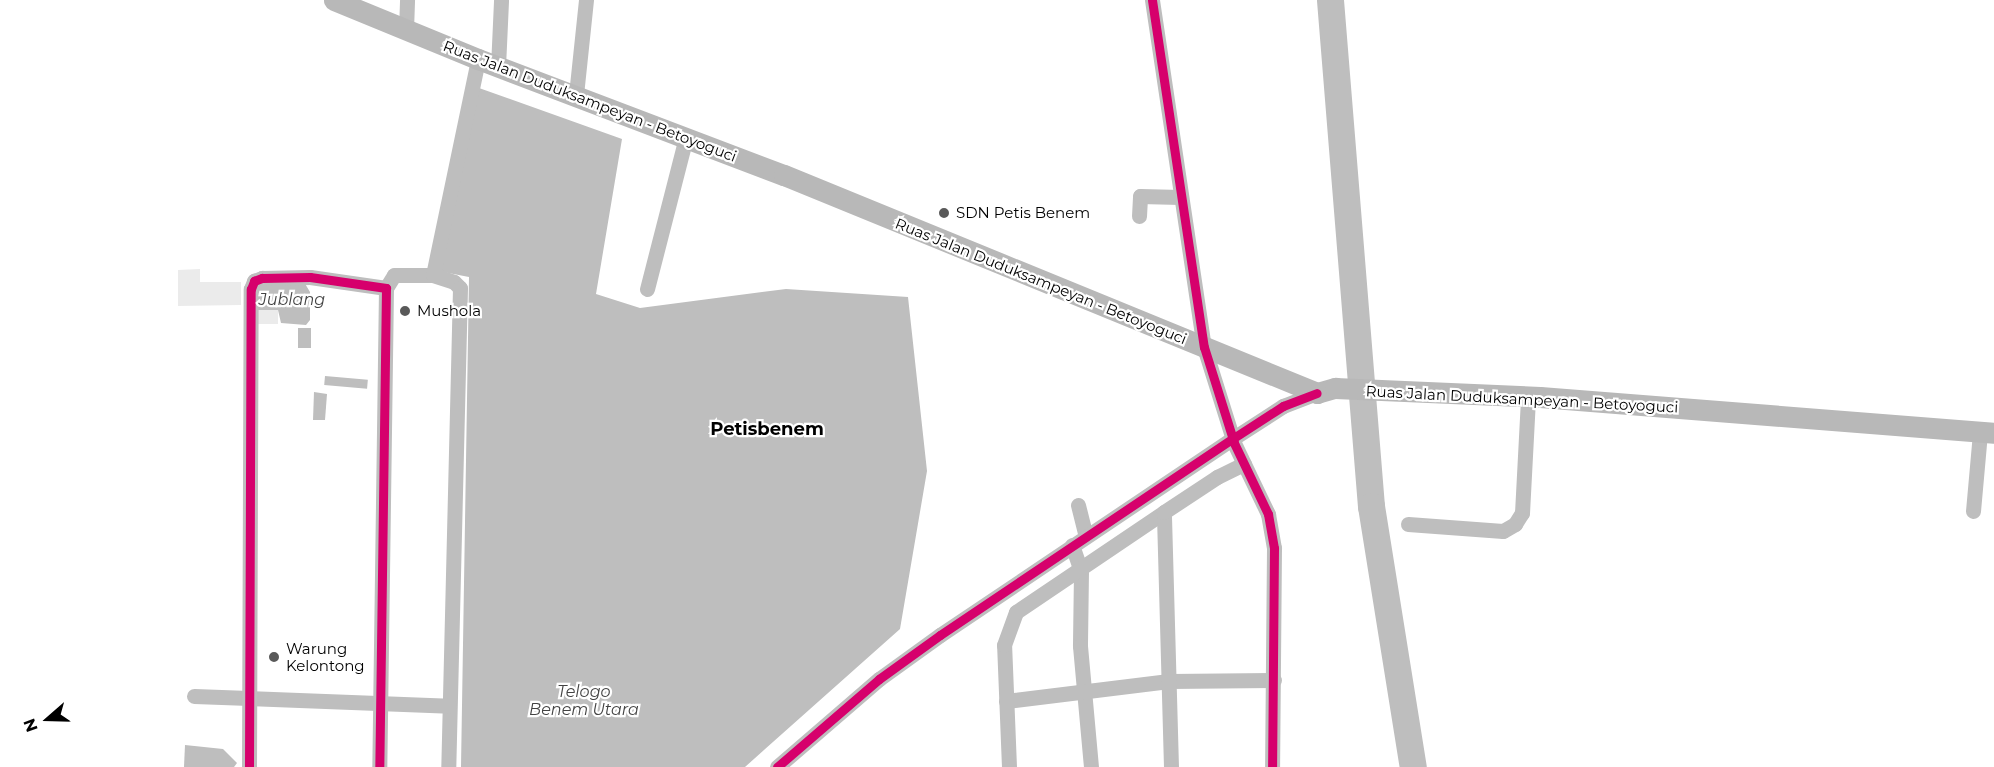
<!DOCTYPE html>
<html>
<head>
<meta charset="utf-8">
<style>
	body { margin:0 }
	#map { position:relative; width:1994px; height:767px; overflow:hidden; background:#fff; font-family:Montserrat,sans-serif }
	div>[style] { position:absolute }
	[style*='--x'] { left:calc(var(--x)*1px); top:calc(var(--y)*1px); width:calc(var(--w)*1px); rotate:calc(var(--a)*1deg) }
	.green>* { inset:0; background:#ebebeb; transform-origin:0 0 }
	.water>* { inset:0; background:#bebebe; transform-origin:0 0 }
	.river>* { height:27px; margin:-13.5px; padding:0 13.5px; transform-origin:13.5px; border-radius:13.5px; background:#bebebe }
	.street>* { height:15px; margin:-7.5px; padding:0 7.5px; transform-origin:7.5px; border-radius:7.5px; background:#bebebe }
	.secondary>* { height:21px; margin:-10.5px; padding:0 10.5px; transform-origin:10.5px; border-radius:10.5px; background:#b8b8b8 }
	.cycleway>* { height:9px; margin:-4.5px; padding:0 4.5px; transform-origin:4.5px; border-radius:4.5px; background:#d6006c }
	.dots>* { width:16px; height:16px; translate:-50% -50%; box-sizing:border-box; border:3px solid #fff; border-radius:50% }
	span { translate:-50% -50%; white-space:nowrap; text-align:center; line-height:1.15; -webkit-text-stroke:4.5px #fff; paint-order:stroke }
	.street-label { font-size:15px; color:#000 }
	.poi-label { font-size:15px; color:#000 }
	.left { translate:0 -50%; text-align:left }
	.water-label { font-size:16px; color:#434343; font-style:italic }
	.quarter-label { font-size:18px; color:#000; font-weight:700 }
	.north { position:absolute; left:18px; top:689px; width:60px; height:60px; -webkit-text-stroke:4px #fff; paint-order:stroke; rotate:250deg; font-size:16px; font-weight:700; line-height:24px; text-align:center; color:#000 }
	.north::after { content:''; display:block; margin:auto; width:21px; height:27px; background:#000; clip-path:polygon(50% 0,100% 100%,50% 72%,0 100%) }
</style>
</head>
<body>
<div id="map">
	<div class="green">
		<i style="clip-path:polygon(200px 269px,200px 282px,241px 282px,241px 305px,178px 306px,178px 270px)"></i>
		<i style="left:254px;top:310px;width:24px;height:14px"></i>
	</div>
	<div class="water">
		<i style="clip-path:polygon(479px 88px,622px 139px,596px 294px,640px 308px,786px 289px,908px 297px,927px 471px,900px 629px,745px 767px,461px 767px,469px 277px,438px 271px)"></i>
		<i style="clip-path:polygon(256px 282px,304px 282px,310px 292px,310px 320px,306px 325px,281px 323px,278px 310px,254px 310px)"></i>
		<i style="left:298px;top:328px;width:13px;height:20px"></i>
		<i style="left:325px;top:376px;width:43px;height:9px;rotate:5deg"></i>
		<i style="clip-path:polygon(314px 392px,327px 394px,325px 420px,313px 420px)"></i>
		<i style="clip-path:polygon(185px 745px,223px 749px,237px 763px,234px 767px,184px 767px)"></i>
	</div>
	<div class="river">
		<i style="--x:1330;--y:0;--w:508;--a:85.37"></i>
		<i style="--x:1371;--y:506;--w:264;--a:80.9"></i>
	</div>
	<div class="street">
		<i style="--x:1152;--y:0;--w:351;--a:81.5"></i>
		<i style="--x:1204;--y:347;--w:101;--a:72.6"></i>
		<i style="--x:1234;--y:443;--w:79;--a:64.4"></i>
		<i style="--x:1268;--y:514;--w:35;--a:80"></i>
		<i style="--x:1274;--y:548;--w:219;--a:90.5"></i>
		<i style="--x:406;--y:30;--w:30;--a:-88"></i>
		<i style="--x:498;--y:67;--w:67;--a:-87.4"></i>
		<i style="--x:576;--y:95;--w:96;--a:-84"></i>
		<i style="--x:1139;--y:216;--w:20;--a:-87"></i>
		<i style="--x:1140;--y:196;--w:40;--a:1.4"></i>
		<i style="--x:433;--y:275;--w:22;--a:18"></i>
		<i style="--x:454;--y:282;--w:8;--a:45"></i>
		<i style="--x:460;--y:288;--w:479;--a:91.4"></i>
		<i style="--x:386;--y:288;--w:15;--a:-58"></i>
		<i style="--x:394;--y:275;--w:39;--a:0"></i>
		<i style="--x:433;--y:275;--w:221;--a:-78.2"></i>
		<i style="--x:647;--y:289;--w:157;--a:-75.6"></i>
		<i style="--x:1078;--y:505;--w:32;--a:76"></i>
		<i style="--x:1973;--y:511;--w:79;--a:-84.9"></i>
		<i style="--x:1408;--y:524;--w:95;--a:4.2"></i>
		<i style="--x:1503;--y:531;--w:14;--a:-30"></i>
		<i style="--x:1515;--y:524;--w:13;--a:-58"></i>
		<i style="--x:1522;--y:513;--w:115;--a:-87"></i>
		<i style="--x:1072;--y:545;--w:28;--a:71"></i>
		<i style="--x:1081;--y:571;--w:75;--a:90.8"></i>
		<i style="--x:1080;--y:646;--w:121;--a:84.8"></i>
		<i style="--x:194;--y:696;--w:255;--a:2.2"></i>
		<i style="--x:1006;--y:701;--w:164;--a:-7"></i>
		<i style="--x:1169;--y:681;--w:105;--a:-0.5"></i>
		<i style="--x:249;--y:767;--w:478;--a:-89.8"></i>
		<i style="--x:251;--y:289;--w:9;--a:-69"></i>
		<i style="--x:254;--y:281;--w:9;--a:-21"></i>
		<i style="--x:262;--y:278;--w:48;--a:-1.2"></i>
		<i style="--x:310;--y:277;--w:77;--a:8.2"></i>
		<i style="--x:386;--y:288;--w:479;--a:90.8"></i>
		<i style="--x:777;--y:767;--w:135;--a:-40.8"></i>
		<i style="--x:879;--y:679;--w:75;--a:-35.8"></i>
		<i style="--x:940;--y:635;--w:352;--a:-33.9"></i>
		<i style="--x:1232;--y:439;--w:61;--a:-32.9"></i>
		<i style="--x:1283;--y:406;--w:36;--a:-21"></i>
		<i style="--x:1009;--y:767;--w:122;--a:-92.3"></i>
		<i style="--x:1004;--y:645;--w:35;--a:-70"></i>
		<i style="--x:1016;--y:612;--w:179;--a:-34"></i>
		<i style="--x:1171;--y:767;--w:255;--a:-91.6"></i>
		<i style="--x:1164;--y:512;--w:64;--a:-33.4"></i>
		<i style="--x:1217;--y:477;--w:30;--a:-26"></i>
	</div>
	<div class="secondary">
		<i style="--x:334;--y:0;--w:156;--a:22.3"></i>
		<i style="--x:478;--y:59;--w:327;--a:20.8"></i>
		<i style="--x:784;--y:175;--w:576;--a:22.24"></i>
		<i style="--x:1317;--y:393;--w:19;--a:-16"></i>
		<i style="--x:1335;--y:388;--w:205;--a:2.5"></i>
		<i style="--x:1540;--y:397;--w:455;--a:4.5"></i>
	</div>
	<div class="cycleway">
		<i style="--x:1152;--y:0;--w:351;--a:81.5"></i>
		<i style="--x:1204;--y:347;--w:101;--a:72.6"></i>
		<i style="--x:1234;--y:443;--w:79;--a:64.4"></i>
		<i style="--x:1268;--y:514;--w:35;--a:80"></i>
		<i style="--x:1274;--y:548;--w:219;--a:90.5"></i>
		<i style="--x:249;--y:767;--w:478;--a:-89.8"></i>
		<i style="--x:251;--y:289;--w:9;--a:-69"></i>
		<i style="--x:254;--y:281;--w:9;--a:-21"></i>
		<i style="--x:262;--y:278;--w:48;--a:-1.2"></i>
		<i style="--x:310;--y:277;--w:77;--a:8.2"></i>
		<i style="--x:386;--y:288;--w:479;--a:90.8"></i>
		<i style="--x:777;--y:767;--w:135;--a:-40.8"></i>
		<i style="--x:879;--y:679;--w:75;--a:-35.8"></i>
		<i style="--x:940;--y:635;--w:352;--a:-33.9"></i>
		<i style="--x:1232;--y:439;--w:61;--a:-32.9"></i>
		<i style="--x:1283;--y:406;--w:36;--a:-21"></i>
	</div>
	<div class="dots">
		<i style="left:944px;top:213px;background:#595959"></i>
		<i style="left:405px;top:311px;background:#595959"></i>
		<i style="left:274px;top:657px;background:#595959"></i>
	</div>
	<div class="street-label">
		<span style="left:590px;top:101px;rotate:21deg">Ruas Jalan Duduksampeyan - Betoyoguci</span>
		<span style="left:1041px;top:281px;rotate:22deg">Ruas Jalan Duduksampeyan - Betoyoguci</span>
		<span style="left:1522px;top:399px;rotate:3deg">Ruas Jalan Duduksampeyan - Betoyoguci</span>
	</div>
	<div class="poi-label">
		<span class="left" style="left:956px;top:213px">SDN Petis Benem</span>
		<span class="left" style="left:417px;top:311px">Mushola</span>
		<span class="left" style="left:286px;top:657px">Warung<br>Kelontong</span>
	</div>
	<div class="water-label">
		<span style="left:292px;top:300px">Jublang</span>
		<span style="left:584px;top:701px">Telogo<br>Benem Utara</span>
	</div>
	<div class="quarter-label">
		<span style="left:767px;top:429px">Petisbenem</span>
	</div>
	<div class="north">N</div>
</div>
</body>
</html>
